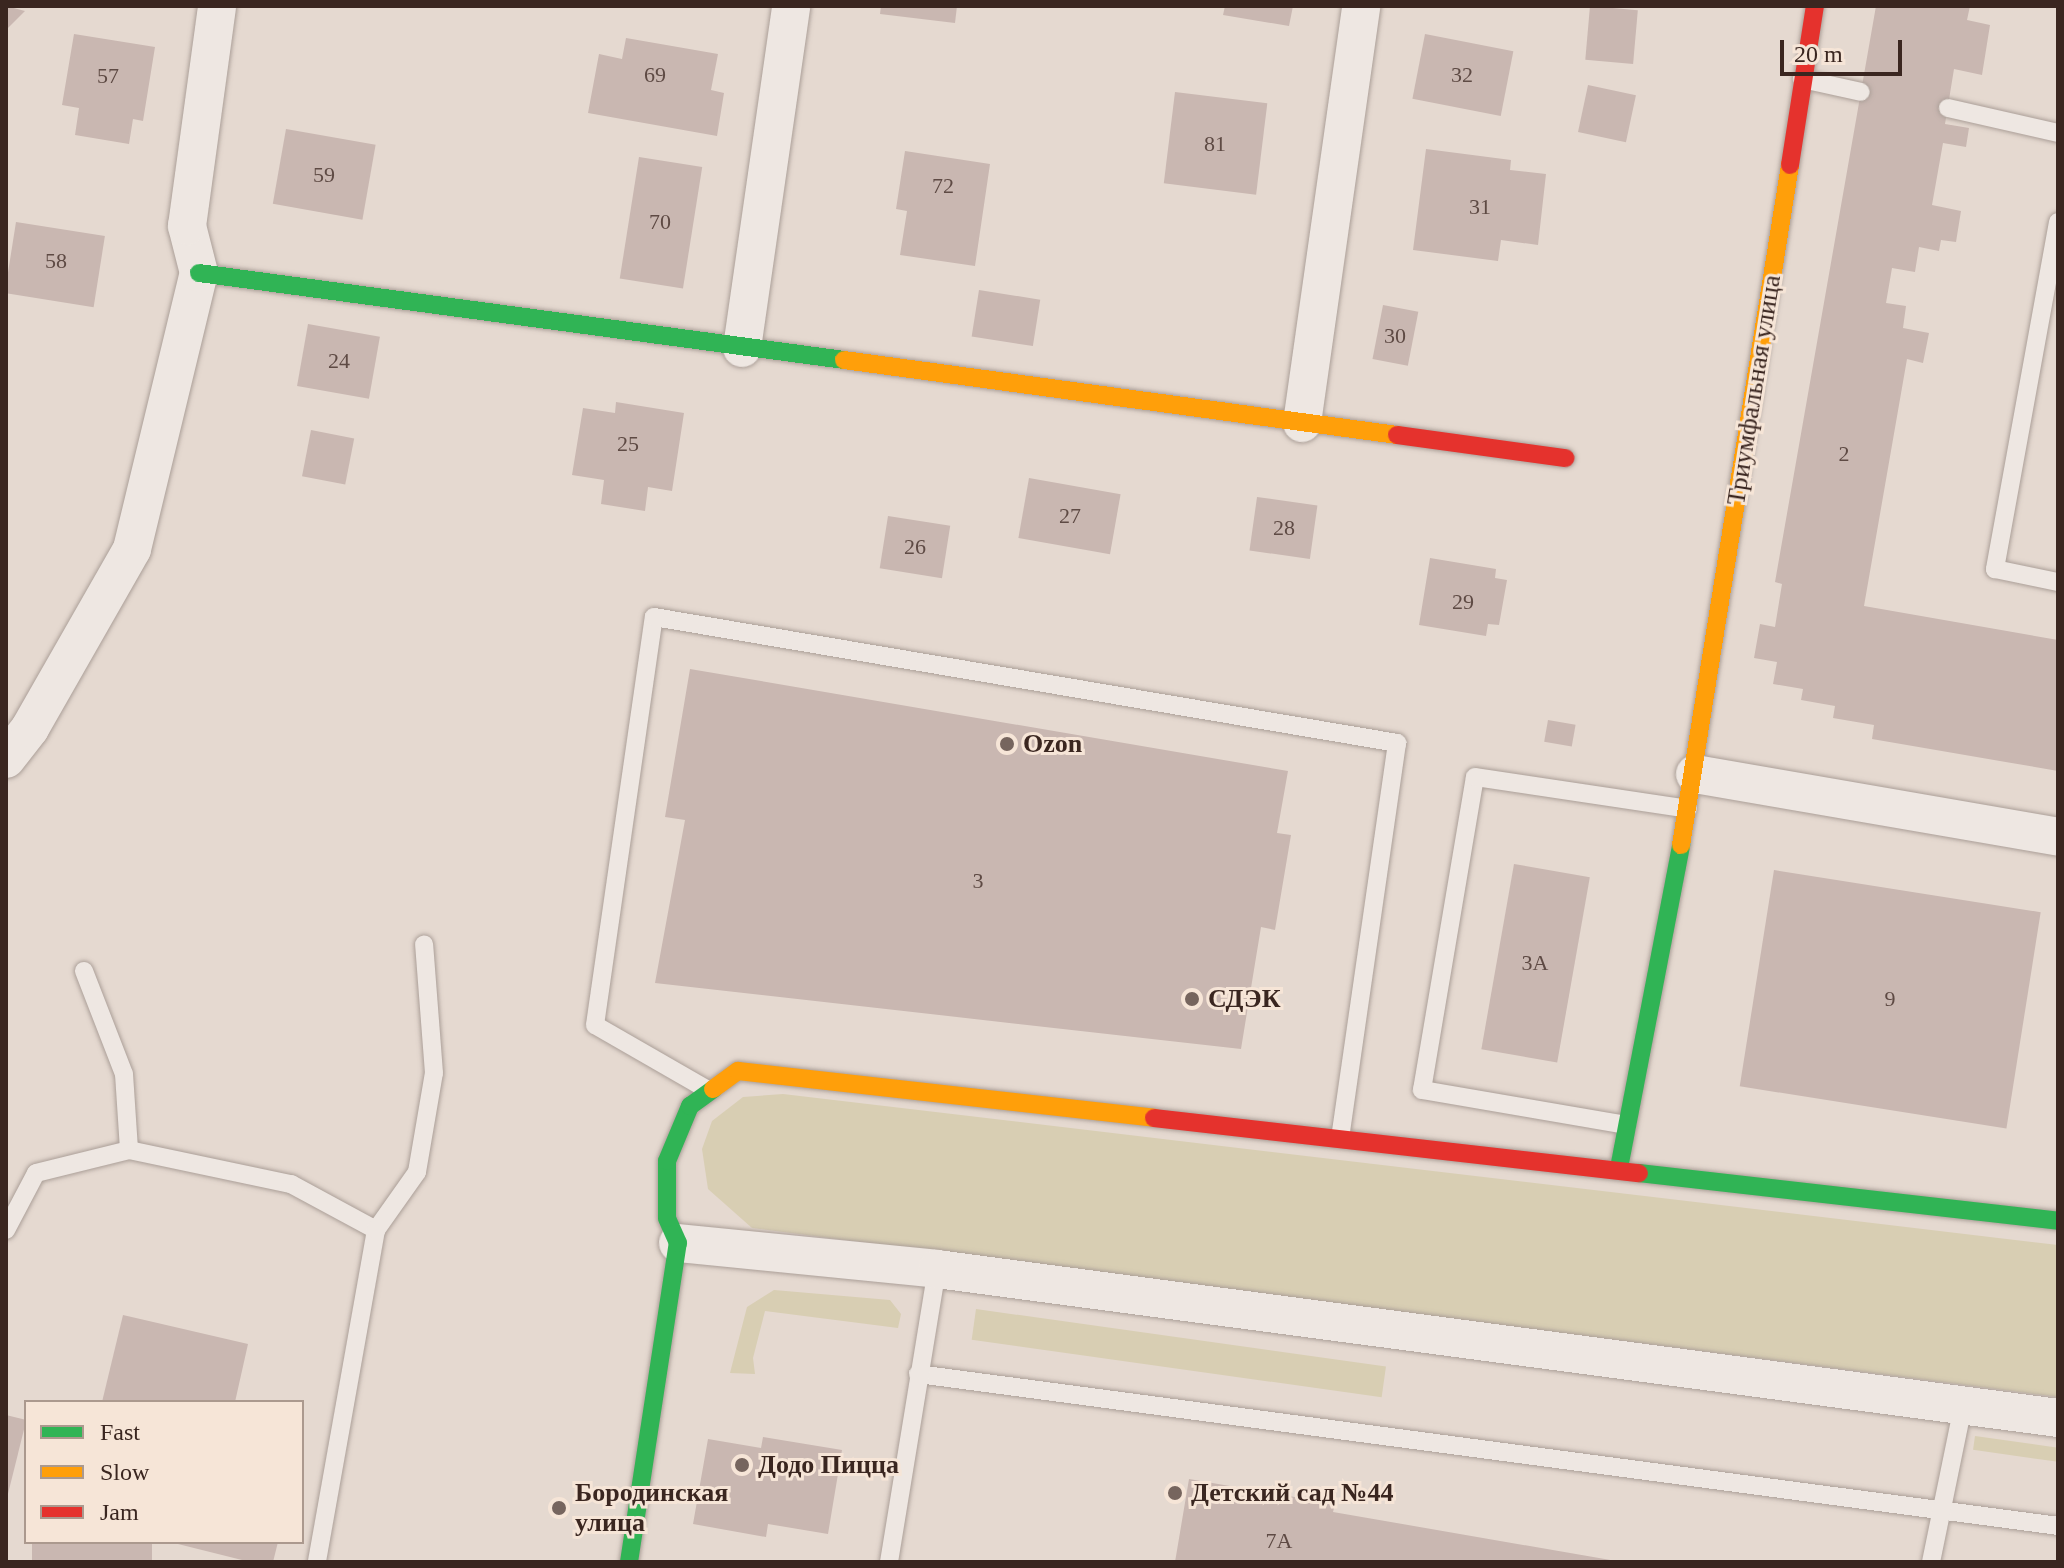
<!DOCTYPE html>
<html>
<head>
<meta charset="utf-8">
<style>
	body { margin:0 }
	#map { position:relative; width:2064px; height:1568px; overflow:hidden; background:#e5d9d0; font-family:Georgia,serif }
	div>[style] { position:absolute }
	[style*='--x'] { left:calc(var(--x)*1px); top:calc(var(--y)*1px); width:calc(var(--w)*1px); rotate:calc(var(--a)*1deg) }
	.green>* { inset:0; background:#d8ceb3; transform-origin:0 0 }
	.building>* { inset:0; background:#c9b7b1; transform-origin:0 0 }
	.roads { filter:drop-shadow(0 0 2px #ab9f98) drop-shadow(0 0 2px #ab9f98) }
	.lane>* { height:18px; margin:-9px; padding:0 9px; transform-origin:9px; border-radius:9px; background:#eee7e2 }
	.street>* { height:38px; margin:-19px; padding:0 19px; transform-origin:19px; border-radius:19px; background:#eee7e2 }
	.fast>* { height:18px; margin:-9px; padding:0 9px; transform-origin:9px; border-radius:9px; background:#30b455 }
	.slow>* { height:18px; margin:-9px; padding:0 9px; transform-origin:9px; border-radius:9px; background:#ff9f0a }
	.jam>* { height:18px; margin:-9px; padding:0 9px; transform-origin:9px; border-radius:9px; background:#e5322d }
	.dots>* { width:22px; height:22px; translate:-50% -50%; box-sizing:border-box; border:4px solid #f6e5d7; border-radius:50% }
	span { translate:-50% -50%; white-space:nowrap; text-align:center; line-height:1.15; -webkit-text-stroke:6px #f6e5d7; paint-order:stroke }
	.number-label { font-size:22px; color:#5e4a44 }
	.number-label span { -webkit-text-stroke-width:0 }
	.street-label { font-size:26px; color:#3a2620 }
	.poi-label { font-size:26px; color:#3a2620; font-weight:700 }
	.left { translate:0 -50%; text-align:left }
	.frame { position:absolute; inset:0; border:8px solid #3a2620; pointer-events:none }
	.legend { position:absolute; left:24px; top:1400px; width:280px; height:144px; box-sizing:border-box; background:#f6e5d7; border:2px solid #ab998e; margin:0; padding:10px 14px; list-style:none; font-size:24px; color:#3a2620 }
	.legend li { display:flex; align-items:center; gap:16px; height:40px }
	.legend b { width:40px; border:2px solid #ab998e }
	.scale { position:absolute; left:1780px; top:40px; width:122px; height:36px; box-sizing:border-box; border:4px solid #3a2620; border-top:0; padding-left:10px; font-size:24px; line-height:28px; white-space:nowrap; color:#3a2620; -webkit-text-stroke:6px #f6e5d7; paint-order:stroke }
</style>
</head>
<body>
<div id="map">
	<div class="green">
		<i style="clip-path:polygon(783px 1094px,2058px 1245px,2058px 1397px,752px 1228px,708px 1189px,702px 1149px,712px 1121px,743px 1097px)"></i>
		<i style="clip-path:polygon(774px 1290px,890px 1300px,901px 1314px,898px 1328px,765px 1311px,753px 1358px,755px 1374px,730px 1373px,747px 1307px)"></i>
		<i style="left:976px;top:1309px;width:414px;height:31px;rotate:8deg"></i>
		<i style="left:1975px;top:1436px;width:84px;height:14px;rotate:8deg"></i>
	</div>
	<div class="building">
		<i style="clip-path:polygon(6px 6px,25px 11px,6px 30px)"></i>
		<i style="clip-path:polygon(881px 6px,957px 6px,955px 23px,880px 14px)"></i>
		<i style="clip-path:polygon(1225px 6px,1293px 6px,1289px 26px,1223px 15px)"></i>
		<i style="left:1590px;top:6px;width:48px;height:54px;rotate:5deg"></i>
		<i style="clip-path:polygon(1876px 6px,1970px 6px,1967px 20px,1990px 25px,1982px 75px,1954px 69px,1945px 124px,1969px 128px,1966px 147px,1943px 143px,1932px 205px,1961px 211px,1956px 242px,1941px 240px,1939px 251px,1919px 247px,1915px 272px,1892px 268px,1886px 303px,1906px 306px,1903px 328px,1929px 333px,1923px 363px,1907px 359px,1864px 606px,2058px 640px,2058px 771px,1872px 739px,1874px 725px,1833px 718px,1835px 706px,1801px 700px,1803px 689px,1773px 684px,1777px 662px,1754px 658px,1760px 624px,1775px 627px,1782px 584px,1775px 582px)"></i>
		<i style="clip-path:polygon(74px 34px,155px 47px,143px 121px,133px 119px,129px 144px,75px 135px,79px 108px,62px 105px)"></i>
		<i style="left:1425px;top:34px;width:90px;height:66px;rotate:11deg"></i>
		<i style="clip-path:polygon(626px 38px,718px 54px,711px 90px,724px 93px,717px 136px,588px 113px,599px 54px,622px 59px)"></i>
		<i style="left:1588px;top:85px;width:49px;height:48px;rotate:12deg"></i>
		<i style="left:1175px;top:92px;width:93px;height:92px;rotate:7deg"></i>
		<i style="left:286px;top:129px;width:91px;height:76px;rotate:10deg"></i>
		<i style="clip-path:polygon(1426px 149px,1511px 160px,1510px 170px,1546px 174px,1538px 245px,1501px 240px,1498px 261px,1413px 250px)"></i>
		<i style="clip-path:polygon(905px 151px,990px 164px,975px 266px,900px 255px,907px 211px,896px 209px)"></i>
		<i style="left:639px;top:157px;width:64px;height:123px;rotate:9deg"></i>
		<i style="left:16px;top:222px;width:90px;height:72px;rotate:9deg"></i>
		<i style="left:979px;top:290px;width:62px;height:47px;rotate:9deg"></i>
		<i style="left:1383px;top:305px;width:36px;height:55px;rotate:11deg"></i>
		<i style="left:308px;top:324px;width:73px;height:63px;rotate:10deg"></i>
		<i style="clip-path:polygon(616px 402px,684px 413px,672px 491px,648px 487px,645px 511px,601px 504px,604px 480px,572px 475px,583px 408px,615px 413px)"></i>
		<i style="left:311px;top:430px;width:44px;height:47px;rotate:11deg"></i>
		<i style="left:1029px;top:478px;width:93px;height:61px;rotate:10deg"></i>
		<i style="left:1257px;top:497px;width:61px;height:54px;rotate:8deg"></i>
		<i style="left:888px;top:516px;width:63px;height:53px;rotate:9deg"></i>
		<i style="clip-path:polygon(1430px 558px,1496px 569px,1495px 578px,1507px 580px,1499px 625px,1488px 624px,1486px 636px,1419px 625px)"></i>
		<i style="clip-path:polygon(690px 669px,1288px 771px,1277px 833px,1291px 835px,1275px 930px,1261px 927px,1241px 1049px,655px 983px,685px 820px,665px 817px)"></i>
		<i style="left:1548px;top:720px;width:28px;height:22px;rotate:10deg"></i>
		<i style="left:1514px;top:864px;width:77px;height:188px;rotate:10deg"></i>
		<i style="left:1774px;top:870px;width:270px;height:219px;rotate:9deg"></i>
		<i style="clip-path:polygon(123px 1315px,248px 1344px,235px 1402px,102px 1402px)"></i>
		<i style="left:6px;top:1415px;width:21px;height:87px;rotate:14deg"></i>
		<i style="clip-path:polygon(763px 1437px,842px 1450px,828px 1534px,768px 1524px,766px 1537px,693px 1524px,708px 1439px,761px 1448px)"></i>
		<i style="clip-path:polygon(1189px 1479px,1335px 1504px,1333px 1512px,1622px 1562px,1175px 1562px)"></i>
		<i style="left:32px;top:1542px;width:120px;height:21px"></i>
		<i style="clip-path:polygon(170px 1542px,278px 1542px,273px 1562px,250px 1562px)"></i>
	</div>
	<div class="roads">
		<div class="lane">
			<i style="--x:1802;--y:79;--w:60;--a:12.4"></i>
			<i style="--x:1948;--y:108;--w:113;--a:12.8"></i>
			<i style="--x:2058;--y:222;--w:353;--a:100.3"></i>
			<i style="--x:1995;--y:569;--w:64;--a:11.7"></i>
			<i style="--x:84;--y:971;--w:110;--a:68.8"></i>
			<i style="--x:124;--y:1074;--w:76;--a:86.2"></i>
			<i style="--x:708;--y:1090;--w:130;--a:-150.1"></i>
			<i style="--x:595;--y:1025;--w:412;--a:-81.8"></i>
			<i style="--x:654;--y:617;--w:754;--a:9.62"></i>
			<i style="--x:1397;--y:743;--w:398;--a:98.2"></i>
			<i style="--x:1627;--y:1125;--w:208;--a:-170.3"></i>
			<i style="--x:1422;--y:1090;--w:317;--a:-80.4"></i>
			<i style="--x:1475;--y:777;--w:215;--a:8.5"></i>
			<i style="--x:6;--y:1230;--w:64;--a:-62.2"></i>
			<i style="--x:36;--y:1173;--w:96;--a:-13.9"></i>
			<i style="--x:129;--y:1150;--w:166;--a:11.9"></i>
			<i style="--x:291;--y:1184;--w:97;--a:28.4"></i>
			<i style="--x:376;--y:1230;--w:337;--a:100.1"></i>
			<i style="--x:376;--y:1230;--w:71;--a:-54.7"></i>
			<i style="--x:417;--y:1172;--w:100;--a:-80.3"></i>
			<i style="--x:434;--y:1073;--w:129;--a:-94.4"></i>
			<i style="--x:918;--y:1374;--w:1150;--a:7.59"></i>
			<i style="--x:889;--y:1562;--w:297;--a:-80.7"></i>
			<i style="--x:1931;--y:1562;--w:159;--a:-78.4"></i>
		</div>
		<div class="street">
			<i style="--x:742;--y:348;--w:345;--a:-81.8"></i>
			<i style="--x:1302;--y:423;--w:421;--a:-81.9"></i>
			<i style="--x:6;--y:759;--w:39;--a:-52"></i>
			<i style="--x:30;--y:728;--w:206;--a:-60.3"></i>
			<i style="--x:132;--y:549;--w:284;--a:-76.4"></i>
			<i style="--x:199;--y:273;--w:49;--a:-104.3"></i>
			<i style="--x:187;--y:226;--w:222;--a:-82.2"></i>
			<i style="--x:1695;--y:774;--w:368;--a:9.8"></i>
			<i style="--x:678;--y:1243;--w:260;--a:5.7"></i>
			<i style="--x:937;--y:1269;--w:1131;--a:7.57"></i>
		</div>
		<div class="fast">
			<i style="--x:199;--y:273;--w:651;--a:7.68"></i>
			<i style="--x:1619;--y:1168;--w:329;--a:-79.1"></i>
			<i style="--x:1639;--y:1173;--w:422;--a:6.5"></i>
			<i style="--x:629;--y:1562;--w:323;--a:-81.3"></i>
			<i style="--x:678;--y:1243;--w:27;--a:-114"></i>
			<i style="--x:667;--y:1218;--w:57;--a:-90"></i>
			<i style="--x:667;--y:1161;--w:60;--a:-67.3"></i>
			<i style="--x:690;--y:1106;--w:29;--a:-36"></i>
		</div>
		<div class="slow">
			<i style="--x:844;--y:360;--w:558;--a:7.72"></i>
			<i style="--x:1681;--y:845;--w:689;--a:-80.89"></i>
			<i style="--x:713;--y:1089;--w:31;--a:-36"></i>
			<i style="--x:738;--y:1071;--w:419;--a:6.4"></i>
		</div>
		<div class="jam">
			<i style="--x:1790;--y:165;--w:161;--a:-81.1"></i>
			<i style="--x:1397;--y:435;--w:170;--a:7.8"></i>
			<i style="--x:1154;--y:1118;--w:488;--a:6.5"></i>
		</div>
	</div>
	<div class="dots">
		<i style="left:1007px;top:744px;background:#76655e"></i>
		<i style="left:1192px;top:999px;background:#76655e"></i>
		<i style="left:742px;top:1465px;background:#76655e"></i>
		<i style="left:1175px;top:1493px;background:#76655e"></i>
		<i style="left:559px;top:1508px;background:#76655e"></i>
	</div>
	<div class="number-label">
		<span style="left:655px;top:75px">69</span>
		<span style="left:1462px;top:75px">32</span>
		<span style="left:108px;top:76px">57</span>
		<span style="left:1215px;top:144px">81</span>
		<span style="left:324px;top:175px">59</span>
		<span style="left:943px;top:186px">72</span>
		<span style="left:1480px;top:207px">31</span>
		<span style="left:660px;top:222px">70</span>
		<span style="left:56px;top:261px">58</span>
		<span style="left:1395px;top:336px">30</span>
		<span style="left:339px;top:361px">24</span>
		<span style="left:628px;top:444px">25</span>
		<span style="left:1844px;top:454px">2</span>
		<span style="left:1070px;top:516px">27</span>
		<span style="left:1284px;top:528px">28</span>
		<span style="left:915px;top:547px">26</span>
		<span style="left:1463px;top:602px">29</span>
		<span style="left:978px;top:881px">3</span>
		<span style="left:1535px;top:963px">3А</span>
		<span style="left:1890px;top:999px">9</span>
		<span style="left:1279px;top:1541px">7А</span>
	</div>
	<div class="street-label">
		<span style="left:1754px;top:390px;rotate:-81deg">Триумфальная улица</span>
	</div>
	<div class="poi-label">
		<span class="left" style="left:1023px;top:744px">Ozon</span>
		<span class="left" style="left:1208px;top:999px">СДЭК</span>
		<span class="left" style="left:758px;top:1465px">Додо Пицца</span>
		<span class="left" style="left:575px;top:1508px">Бородинская<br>улица</span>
		<span class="left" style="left:1191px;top:1493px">Детский сад №44</span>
	</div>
	<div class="frame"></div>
	<ul class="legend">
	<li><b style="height:10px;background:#30b455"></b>Fast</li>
	<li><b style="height:10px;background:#ff9f0a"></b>Slow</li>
	<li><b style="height:10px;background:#e5322d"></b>Jam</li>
	</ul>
	<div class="scale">20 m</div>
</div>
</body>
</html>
